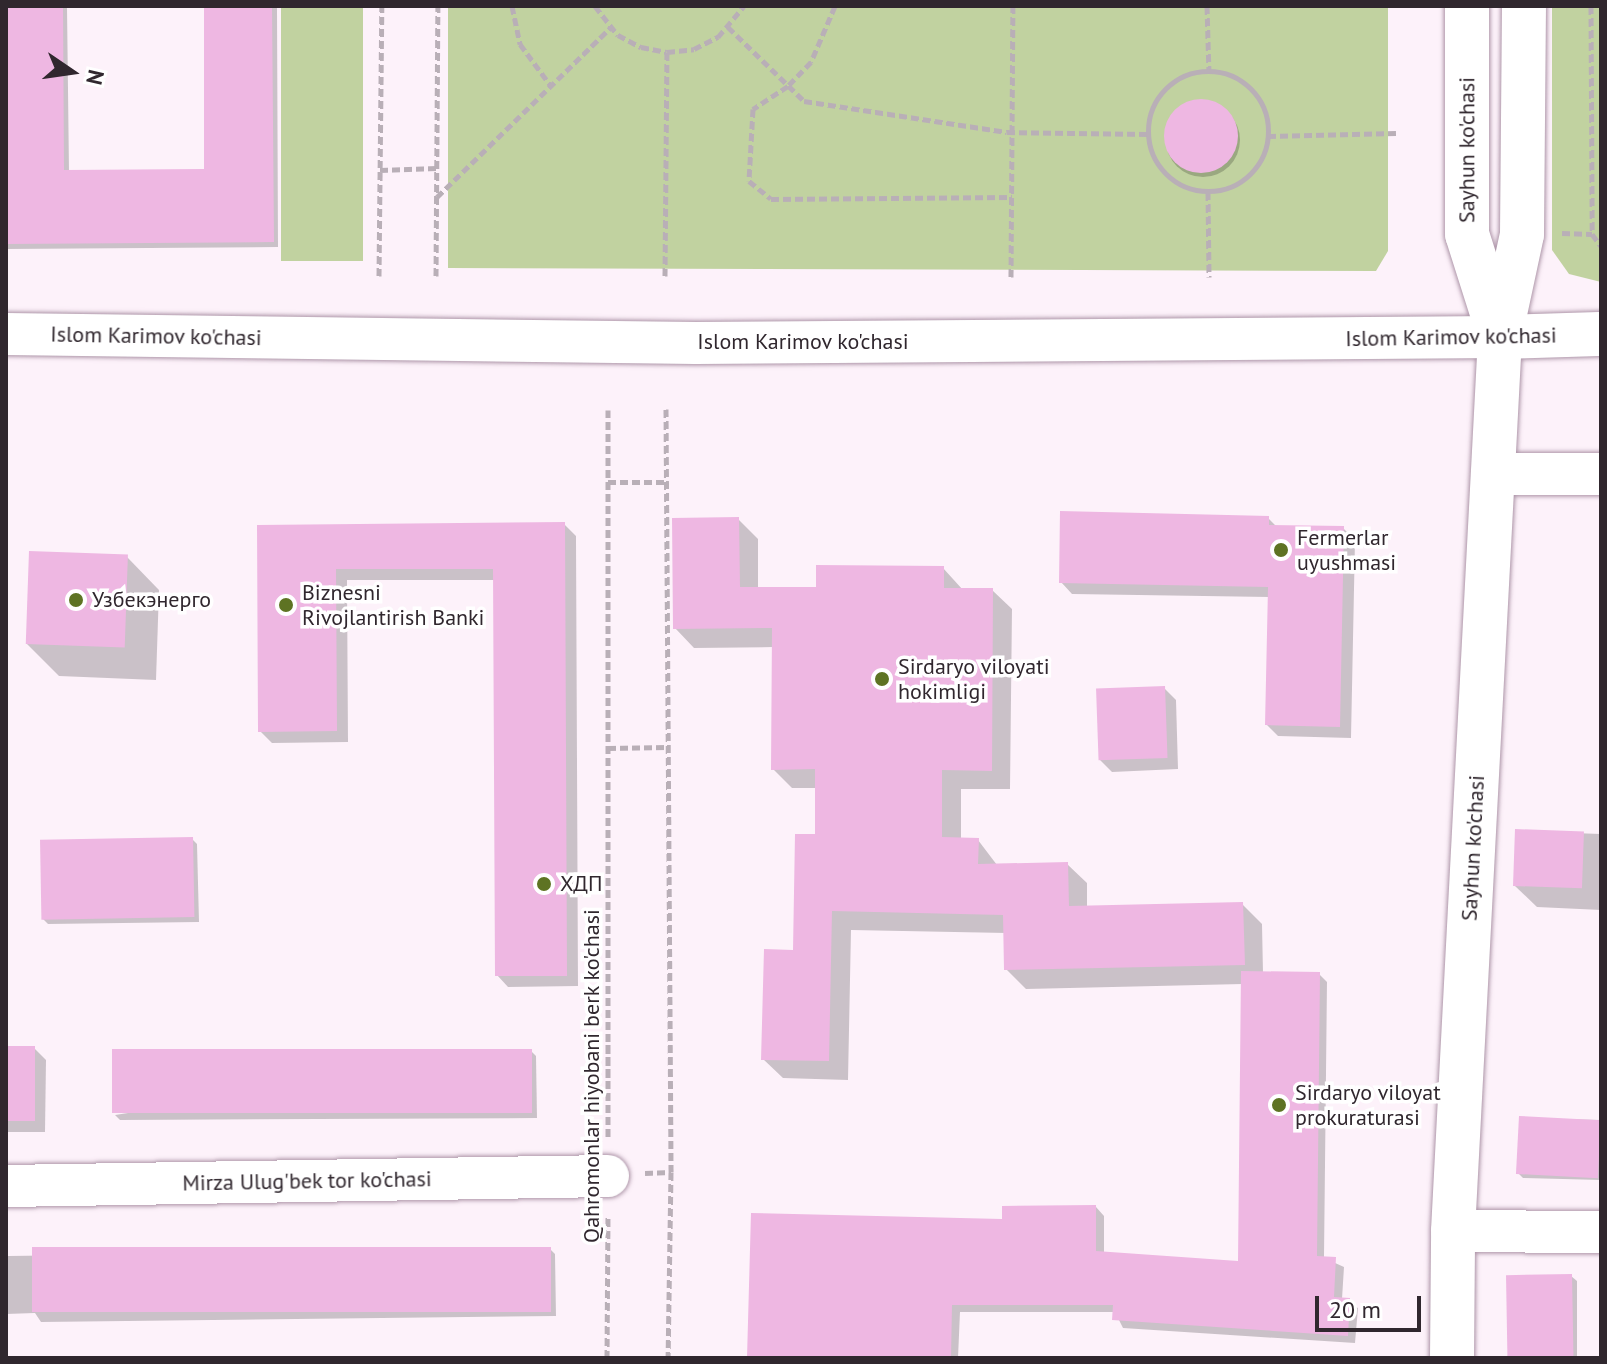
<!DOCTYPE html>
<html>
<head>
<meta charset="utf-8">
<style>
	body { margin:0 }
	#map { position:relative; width:1607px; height:1364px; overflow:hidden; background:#fdf2fa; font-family:"PT Sans",sans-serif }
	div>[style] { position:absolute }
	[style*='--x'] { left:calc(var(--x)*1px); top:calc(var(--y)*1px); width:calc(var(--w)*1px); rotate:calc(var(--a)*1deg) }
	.green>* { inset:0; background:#c1d2a0; transform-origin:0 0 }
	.shadow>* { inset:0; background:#0003 }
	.round { border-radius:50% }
	.building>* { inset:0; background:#eeb7e2; transform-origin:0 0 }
	.path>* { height:5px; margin-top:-2.5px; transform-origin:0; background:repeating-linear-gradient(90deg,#b9afb7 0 8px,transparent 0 12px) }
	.path>.ring { margin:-2.5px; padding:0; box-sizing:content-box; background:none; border:5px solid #b9afb7; border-radius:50% }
	.roads { filter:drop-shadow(0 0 2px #ae96a9) drop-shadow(0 0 2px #ae96a9) }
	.street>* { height:42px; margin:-21px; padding:0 21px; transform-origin:21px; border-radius:21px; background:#fff }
	.secondary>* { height:44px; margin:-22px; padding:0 22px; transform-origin:22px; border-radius:22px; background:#fff }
	.dots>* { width:22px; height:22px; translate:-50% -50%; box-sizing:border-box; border:4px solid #fff; border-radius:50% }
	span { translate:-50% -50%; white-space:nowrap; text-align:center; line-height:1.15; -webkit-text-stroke:7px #fff; paint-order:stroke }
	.street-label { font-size:22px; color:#30272e }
	.poi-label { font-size:22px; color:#30272e }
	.left { translate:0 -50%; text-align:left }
	.frame { position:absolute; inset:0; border:8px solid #30272e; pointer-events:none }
	.north { position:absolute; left:32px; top:32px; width:80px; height:80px; -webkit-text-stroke:6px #fff; paint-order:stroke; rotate:103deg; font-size:22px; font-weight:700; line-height:32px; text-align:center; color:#30272e }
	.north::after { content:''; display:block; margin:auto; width:28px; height:36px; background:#30272e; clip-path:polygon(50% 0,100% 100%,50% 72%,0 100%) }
	.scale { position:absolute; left:1315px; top:1296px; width:106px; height:36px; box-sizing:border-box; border:4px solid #30272e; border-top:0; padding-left:10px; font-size:24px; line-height:28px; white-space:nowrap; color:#30272e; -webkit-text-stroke:6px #fff; paint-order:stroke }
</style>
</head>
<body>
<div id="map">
	<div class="green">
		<i style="left:281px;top:6px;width:82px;height:255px"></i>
		<i style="clip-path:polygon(448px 6px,1388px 6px,1388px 251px,1376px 271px,448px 268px)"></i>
		<i style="clip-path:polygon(1552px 6px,1601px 6px,1601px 282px,1569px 274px,1552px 250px)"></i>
	</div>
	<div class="shadow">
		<i style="clip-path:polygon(6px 6px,67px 6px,69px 172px,207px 171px,206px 6px,277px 6px,278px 247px,6px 249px)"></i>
		<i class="round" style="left:1166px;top:103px;width:74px;height:74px"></i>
		<i style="clip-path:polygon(1268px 518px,1277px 527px,1343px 528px,1355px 540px,1351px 738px,1278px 736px,1267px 725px,1269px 597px,1072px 594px,1061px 582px)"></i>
		<i style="clip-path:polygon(738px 519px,758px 539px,758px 589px,818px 589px,943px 568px,963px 590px,992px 590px,1012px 609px,1010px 789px,961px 789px,961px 839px,978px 840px,997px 865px,1067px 864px,1087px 883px,1087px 907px,1242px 904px,1262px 924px,1263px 973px,1319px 974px,1327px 982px,1324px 1258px,1344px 1267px,1342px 1299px,1358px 1308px,1355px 1343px,1123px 1328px,1115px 1312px,960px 1312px,958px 1358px,749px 1358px,1004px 1221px,1096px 1207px,1104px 1216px,1104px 1254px,1240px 1263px,1243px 984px,1026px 989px,1006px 969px,1006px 933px,851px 930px,848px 1080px,783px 1078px,763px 1059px,795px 952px,817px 836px,817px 788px,792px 788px,773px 769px,774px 647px,694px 648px,675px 628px)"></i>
		<i style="clip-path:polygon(564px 524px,576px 536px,578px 986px,508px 987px,497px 975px,495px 580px,347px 580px,348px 742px,272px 743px,260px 731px,259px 527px)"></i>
		<i style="clip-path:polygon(127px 557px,159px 590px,156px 680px,59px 676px,27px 644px)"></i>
		<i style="clip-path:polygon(1164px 688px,1176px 700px,1178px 769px,1112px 772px,1100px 760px)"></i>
		<i style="clip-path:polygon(1517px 831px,1601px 834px,1601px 910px,1537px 907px,1515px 886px)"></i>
		<i style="clip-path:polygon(192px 839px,197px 844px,199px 922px,48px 924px,43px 919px)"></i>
		<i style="clip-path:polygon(6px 1048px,34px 1048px,46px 1060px,45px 1132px,6px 1132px)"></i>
		<i style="clip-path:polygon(531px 1051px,536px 1056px,537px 1118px,120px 1120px,115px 1115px)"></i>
		<i style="clip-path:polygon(1521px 1118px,1601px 1120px,1601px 1180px,1523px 1178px,1518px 1173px)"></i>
		<i style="clip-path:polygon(550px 1249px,555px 1254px,556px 1316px,41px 1322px,35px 1313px,6px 1314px,6px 1250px,8px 1256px)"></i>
		<i style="clip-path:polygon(1571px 1276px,1577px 1281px,1577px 1358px,1506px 1358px)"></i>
	</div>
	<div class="building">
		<i style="clip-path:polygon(6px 6px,63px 6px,64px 170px,204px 169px,204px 6px,272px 6px,274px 242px,6px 244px)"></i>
		<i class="round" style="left:1164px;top:99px;width:74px;height:74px"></i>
		<i style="clip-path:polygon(1060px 511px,1269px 516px,1269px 525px,1344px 526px,1340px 727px,1265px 725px,1268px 587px,1059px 583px)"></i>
		<i style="clip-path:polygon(739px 517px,740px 587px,816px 587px,816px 565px,944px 566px,944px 588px,993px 588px,992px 771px,942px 770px,942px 837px,979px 838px,978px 864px,1068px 862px,1069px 906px,1243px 902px,1245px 965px,1004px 970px,1003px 915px,832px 911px,829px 1061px,761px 1060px,764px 949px,793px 950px,795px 834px,815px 834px,815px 769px,771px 770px,772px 628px,673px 629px,672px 518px)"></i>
		<i style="clip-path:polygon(565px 522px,567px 976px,495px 976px,493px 569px,336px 569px,337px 731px,258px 732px,257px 525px)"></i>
		<i style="left:29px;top:551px;width:99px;height:93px;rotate:2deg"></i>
		<i style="left:1165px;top:686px;width:72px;height:69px;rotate:88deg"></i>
		<i style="left:1515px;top:829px;width:69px;height:57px;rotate:2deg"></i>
		<i style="left:193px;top:837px;width:80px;height:153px;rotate:89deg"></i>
		<i style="clip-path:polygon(1241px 971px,1320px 972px,1317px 1256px,1336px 1257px,1334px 1297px,1350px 1298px,1348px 1336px,1112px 1320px,1113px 1305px,952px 1305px,951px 1358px,747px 1358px,751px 1213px,1002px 1219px,1002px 1206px,1096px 1205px,1096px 1251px,1238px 1261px)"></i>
		<i style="left:6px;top:1046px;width:29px;height:75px"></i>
		<i style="left:532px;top:1049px;width:64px;height:420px;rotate:90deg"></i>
		<i style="left:1519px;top:1116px;width:82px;height:58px;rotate:3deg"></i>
		<i style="left:551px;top:1247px;width:65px;height:519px;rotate:90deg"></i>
		<i style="left:1572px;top:1274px;width:84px;height:66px;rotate:89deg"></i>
	</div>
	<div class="path">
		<i style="--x:512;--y:6;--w:39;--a:78"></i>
		<i style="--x:520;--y:44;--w:52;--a:53.6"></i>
		<i style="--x:595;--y:6;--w:37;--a:52"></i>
		<i style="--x:618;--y:35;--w:26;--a:28"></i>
		<i style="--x:641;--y:47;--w:26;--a:11"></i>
		<i style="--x:667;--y:52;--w:27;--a:-6"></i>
		<i style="--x:694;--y:49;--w:27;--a:-27"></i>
		<i style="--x:718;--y:37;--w:40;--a:-50"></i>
		<i style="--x:835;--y:6;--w:61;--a:113.2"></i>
		<i style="--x:811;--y:62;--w:33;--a:134"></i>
		<i style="--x:788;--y:86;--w:42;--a:146.7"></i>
		<i style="--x:753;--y:109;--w:72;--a:93.2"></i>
		<i style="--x:749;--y:181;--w:28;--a:39"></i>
		<i style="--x:771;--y:199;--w:241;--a:-0.5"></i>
		<i style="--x:1207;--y:6;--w:66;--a:88.3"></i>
		<i style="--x:1591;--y:6;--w:228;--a:89.7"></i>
		<i style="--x:1592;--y:234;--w:15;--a:53"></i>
		<i style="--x:728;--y:27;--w:106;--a:44.2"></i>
		<i style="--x:804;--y:101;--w:205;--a:8.7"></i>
		<i style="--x:1007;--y:132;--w:141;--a:0.8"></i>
		<i class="ring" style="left:1148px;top:71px;width:115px;height:115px"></i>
		<i style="--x:1268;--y:136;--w:128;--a:-1.3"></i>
		<i style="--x:380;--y:170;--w:57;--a:-2"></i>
		<i style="--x:1208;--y:192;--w:85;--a:89.3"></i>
		<i style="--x:437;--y:197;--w:243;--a:-44.3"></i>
		<i style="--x:1562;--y:233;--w:30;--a:2"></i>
		<i style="--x:379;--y:276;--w:270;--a:-89.4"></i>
		<i style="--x:436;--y:276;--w:270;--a:-89.6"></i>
		<i style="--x:665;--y:276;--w:224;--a:-89.5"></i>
		<i style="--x:1011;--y:277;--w:271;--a:-89.6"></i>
		<i style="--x:666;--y:409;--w:763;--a:89.62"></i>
		<i style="--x:671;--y:1172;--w:186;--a:90.9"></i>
		<i style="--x:608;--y:482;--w:59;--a:0"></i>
		<i style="--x:608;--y:748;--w:60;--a:-1"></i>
		<i style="--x:608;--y:1137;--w:727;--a:-90"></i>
		<i style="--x:645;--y:1173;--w:26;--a:-2"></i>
		<i style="--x:607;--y:1358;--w:143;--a:-89.6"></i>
	</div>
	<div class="roads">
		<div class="street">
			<i style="--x:6;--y:334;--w:690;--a:0.75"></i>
			<i style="--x:696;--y:343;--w:804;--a:-0.43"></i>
			<i style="--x:1493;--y:474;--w:108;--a:0"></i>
			<i style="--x:6;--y:1186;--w:602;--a:-0.95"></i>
			<i style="--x:1453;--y:1231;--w:148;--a:0.4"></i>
		</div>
		<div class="secondary">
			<i style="--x:1467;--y:6;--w:228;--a:90"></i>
			<i style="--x:1467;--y:234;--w:106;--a:72.4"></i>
			<i style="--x:1500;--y:337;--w:101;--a:-1.7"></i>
			<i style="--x:1452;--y:1358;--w:127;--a:-89.5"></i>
			<i style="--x:1453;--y:1231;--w:895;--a:-86.99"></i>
			<i style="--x:1500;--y:337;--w:105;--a:-77.9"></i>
			<i style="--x:1522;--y:234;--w:228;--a:-89.5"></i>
		</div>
	</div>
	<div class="dots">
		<i style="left:1281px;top:550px;background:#5e7323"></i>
		<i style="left:76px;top:600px;background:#5e7323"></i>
		<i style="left:286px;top:605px;background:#5e7323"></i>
		<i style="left:882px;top:679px;background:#5e7323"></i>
		<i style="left:544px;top:884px;background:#5e7323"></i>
		<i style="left:1279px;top:1105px;background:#5e7323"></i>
	</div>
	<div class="street-label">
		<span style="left:1467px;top:150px;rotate:-90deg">Sayhun ko'chasi</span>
		<span style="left:156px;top:336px;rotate:1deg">Islom Karimov ko'chasi</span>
		<span style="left:1451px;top:337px;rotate:-1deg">Islom Karimov ko'chasi</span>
		<span style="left:803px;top:342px">Islom Karimov ko'chasi</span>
		<span style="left:1473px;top:848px;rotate:-87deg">Sayhun ko'chasi</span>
		<span style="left:592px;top:1076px;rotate:-90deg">Qahromonlar hiyobani berk ko'chasi</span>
		<span style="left:307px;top:1181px;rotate:-1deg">Mirza Ulug'bek tor ko'chasi</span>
	</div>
	<div class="poi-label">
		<span class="left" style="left:1297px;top:550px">Fermerlar<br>uyushmasi</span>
		<span class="left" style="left:302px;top:605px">Biznesni<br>Rivojlantirish Banki</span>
		<span class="left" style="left:92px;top:600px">Узбекэнерго</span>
		<span class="left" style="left:898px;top:679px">Sirdaryo viloyati<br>hokimligi</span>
		<span class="left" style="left:560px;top:884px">ХДП</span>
		<span class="left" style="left:1295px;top:1105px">Sirdaryo viloyat<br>prokuraturasi</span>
	</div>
	<div class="frame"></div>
	<div class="north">N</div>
	<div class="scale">20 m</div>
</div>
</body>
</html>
